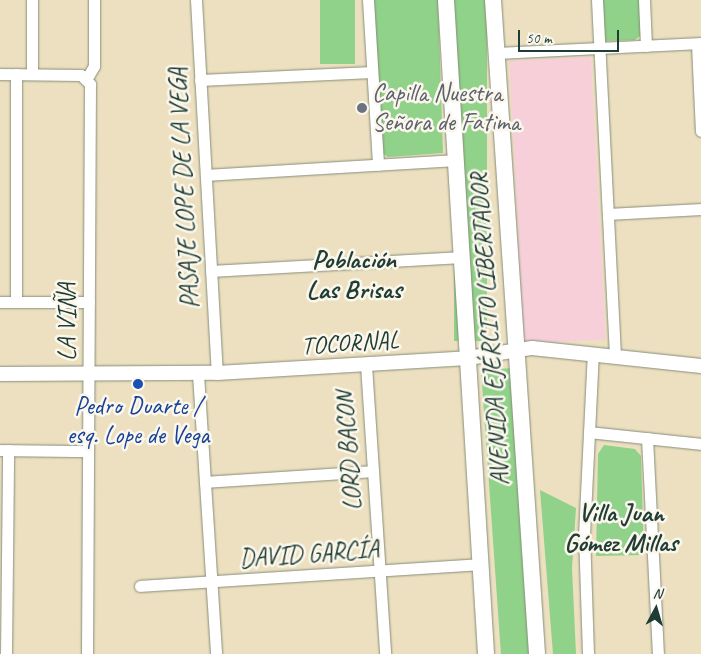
<!DOCTYPE html>
<html>
<head>
<meta charset="utf-8">
<style>
	body { margin:0 }
	#map { position:relative; width:701px; height:654px; overflow:hidden; background:#ede0c0; font-family:Caveat,sans-serif }
	div>[style] { position:absolute }
	[style*='--x'] { left:calc(var(--x)*1px); top:calc(var(--y)*1px); width:calc(var(--w)*1px); rotate:calc(var(--a)*1deg) }
	.built>* { inset:0; background:#f6cfd9; transform-origin:0 0 }
	.green>* { inset:0; background:#90d289; transform-origin:0 0 }
	.roads { filter:drop-shadow(0 0 1px #868e7a) drop-shadow(0 0 1px #868e7a) }
	.minor>* { height:11px; margin:-5.5px; padding:0 5.5px; transform-origin:5.5px; border-radius:5.5px; background:#fff }
	.tertiary>* { height:14px; margin:-7px; padding:0 7px; transform-origin:7px; border-radius:7px; background:#fff }
	.secondary>* { height:16px; margin:-8px; padding:0 8px; transform-origin:8px; border-radius:8px; background:#fff }
	.dots>* { width:14px; height:14px; translate:-50% -50%; box-sizing:border-box; border:2px solid #fbf7ec; border-radius:50% }
	span { translate:-50% -50%; white-space:nowrap; text-align:center; line-height:1.15; -webkit-text-stroke:5px #fbf7ec; paint-order:stroke }
	.worship-label { font-size:25px; color:#5b616d }
	.left { translate:0 -50%; text-align:left }
	.street-label { font-size:25px; color:#1f3d34 }
	.transit-label { font-size:25px; color:#164399 }
	.neighbourhood-label { font-size:26px; color:#1f3d34; font-weight:700 }
	.north { position:absolute; left:631px; top:584px; width:50px; height:50px; -webkit-text-stroke:4px #fbf7ec; paint-order:stroke; rotate:6deg; font-size:14px; font-weight:700; line-height:20px; text-align:center; color:#1f3d34 }
	.north::after { content:''; display:block; margin:auto; width:18px; height:22px; background:#1f3d34; clip-path:polygon(50% 0,100% 100%,50% 72%,0 100%) }
	.scale { position:absolute; left:518px; top:30px; width:101px; height:22px; box-sizing:border-box; border:2px solid #1f3d34; border-top:0; padding-left:6px; font-size:15px; line-height:18px; white-space:nowrap; color:#1f3d34; -webkit-text-stroke:4px #fbf7ec; paint-order:stroke }
</style>
</head>
<body>
<div id="map">
	<div class="built">
		<i style="left:591px;top:57px;width:283px;height:82px;rotate:87deg"></i>
	</div>
	<div class="green">
		<i style="left:320px;top:0;width:35px;height:64px"></i>
		<i style="clip-path:polygon(371px 0,438px 0,443px 153px,388px 157px,382px 153px)"></i>
		<i style="left:454px;top:0;width:33px;height:341px"></i>
		<i style="clip-path:polygon(602px 0,639px 0,641px 35px,635px 40px,604px 41px)"></i>
		<i style="left:512px;top:368px;width:287px;height:31px;rotate:86deg"></i>
		<i style="clip-path:polygon(604px 445px,635px 449px,641px 456px,644px 555px,596px 556px,598px 454px)"></i>
		<i style="clip-path:polygon(540px 490px,576px 508px,572px 568px,576px 654px,553px 654px)"></i>
	</div>
	<div class="roads">
		<div class="minor">
			<i style="--x:32;--y:0;--w:74;--a:90"></i>
			<i style="--x:196;--y:0;--w:374;--a:86.8"></i>
			<i style="--x:368;--y:0;--w:165;--a:86.5"></i>
			<i style="--x:597;--y:0;--w:356;--a:87.1"></i>
			<i style="--x:644;--y:0;--w:46;--a:87.5"></i>
			<i style="--x:697;--y:44;--w:87;--a:87.4"></i>
			<i style="--x:497;--y:53;--w:204;--a:-2.8"></i>
			<i style="--x:0;--y:74;--w:81;--a:0.7"></i>
			<i style="--x:81;--y:75;--w:13;--a:45"></i>
			<i style="--x:90;--y:84;--w:570;--a:90.3"></i>
			<i style="--x:16;--y:74;--w:228;--a:90"></i>
			<i style="--x:87;--y:78;--w:14;--a:-60"></i>
			<i style="--x:94;--y:66;--w:66;--a:-90"></i>
			<i style="--x:200;--y:80;--w:172;--a:-2.7"></i>
			<i style="--x:206;--y:175;--w:250;--a:-3.4"></i>
			<i style="--x:608;--y:214;--w:93;--a:-3.1"></i>
			<i style="--x:211;--y:271;--w:251;--a:-3.2"></i>
			<i style="--x:0;--y:302;--w:89;--a:0"></i>
			<i style="--x:366;--y:365;--w:290;--a:86.2"></i>
			<i style="--x:198;--y:374;--w:281;--a:86.3"></i>
			<i style="--x:589;--y:432;--w:113;--a:6.1"></i>
			<i style="--x:647;--y:438;--w:216;--a:87.1"></i>
			<i style="--x:0;--y:450;--w:88;--a:0.7"></i>
			<i style="--x:205;--y:482;--w:168;--a:-3.7"></i>
			<i style="--x:140;--y:586;--w:341;--a:-3.7"></i>
			<i style="--x:6;--y:654;--w:204;--a:-89.4"></i>
			<i style="--x:588;--y:654;--w:119;--a:-91.9"></i>
			<i style="--x:584;--y:535;--w:181;--a:-87.2"></i>
		</div>
		<div class="tertiary">
			<i style="--x:0;--y:374;--w:217;--a:-0.3"></i>
			<i style="--x:217;--y:373;--w:251;--a:-3.4"></i>
			<i style="--x:468;--y:358;--w:65;--a:-8.9"></i>
			<i style="--x:532;--y:348;--w:170;--a:6.1"></i>
		</div>
		<div class="secondary">
			<i style="--x:446;--y:0;--w:655;--a:86.5"></i>
			<i style="--x:493;--y:0;--w:655;--a:86.15"></i>
		</div>
	</div>
	<div class="dots">
		<i style="left:362px;top:108px;background:#6b7280"></i>
		<i style="left:138px;top:384px;background:#1a4fb4"></i>
	</div>
	<div class="worship-label">
		<span class="left" style="left:372px;top:108px">Capilla Nuestra<br>Señora de Fatima</span>
	</div>
	<div class="street-label">
		<span style="left:184px;top:188px;rotate:-93deg">PASAJE LOPE DE LA VEGA</span>
		<span style="left:67px;top:322px;rotate:-90deg">LA VIÑA</span>
		<span style="left:490px;top:329px;rotate:-94deg">AVENIDA EJÉRCITO LIBERTADOR</span>
		<span style="left:350px;top:343px;rotate:-4deg">TOCORNAL</span>
		<span style="left:349px;top:451px;rotate:-94deg">LORD BACON</span>
		<span style="left:309px;top:554px;rotate:-4deg">DAVID GARCÍA</span>
	</div>
	<div class="transit-label">
		<span style="left:138px;top:421px">Pedro Duarte /<br>esq. Lope de Vega</span>
	</div>
	<div class="neighbourhood-label">
		<span style="left:354px;top:275px">Población<br>Las Brisas</span>
		<span style="left:621px;top:528px">Villa Juan<br>Gómez Millas</span>
	</div>
	<div class="north">N</div>
	<div class="scale">50 m</div>
</div>
</body>
</html>
